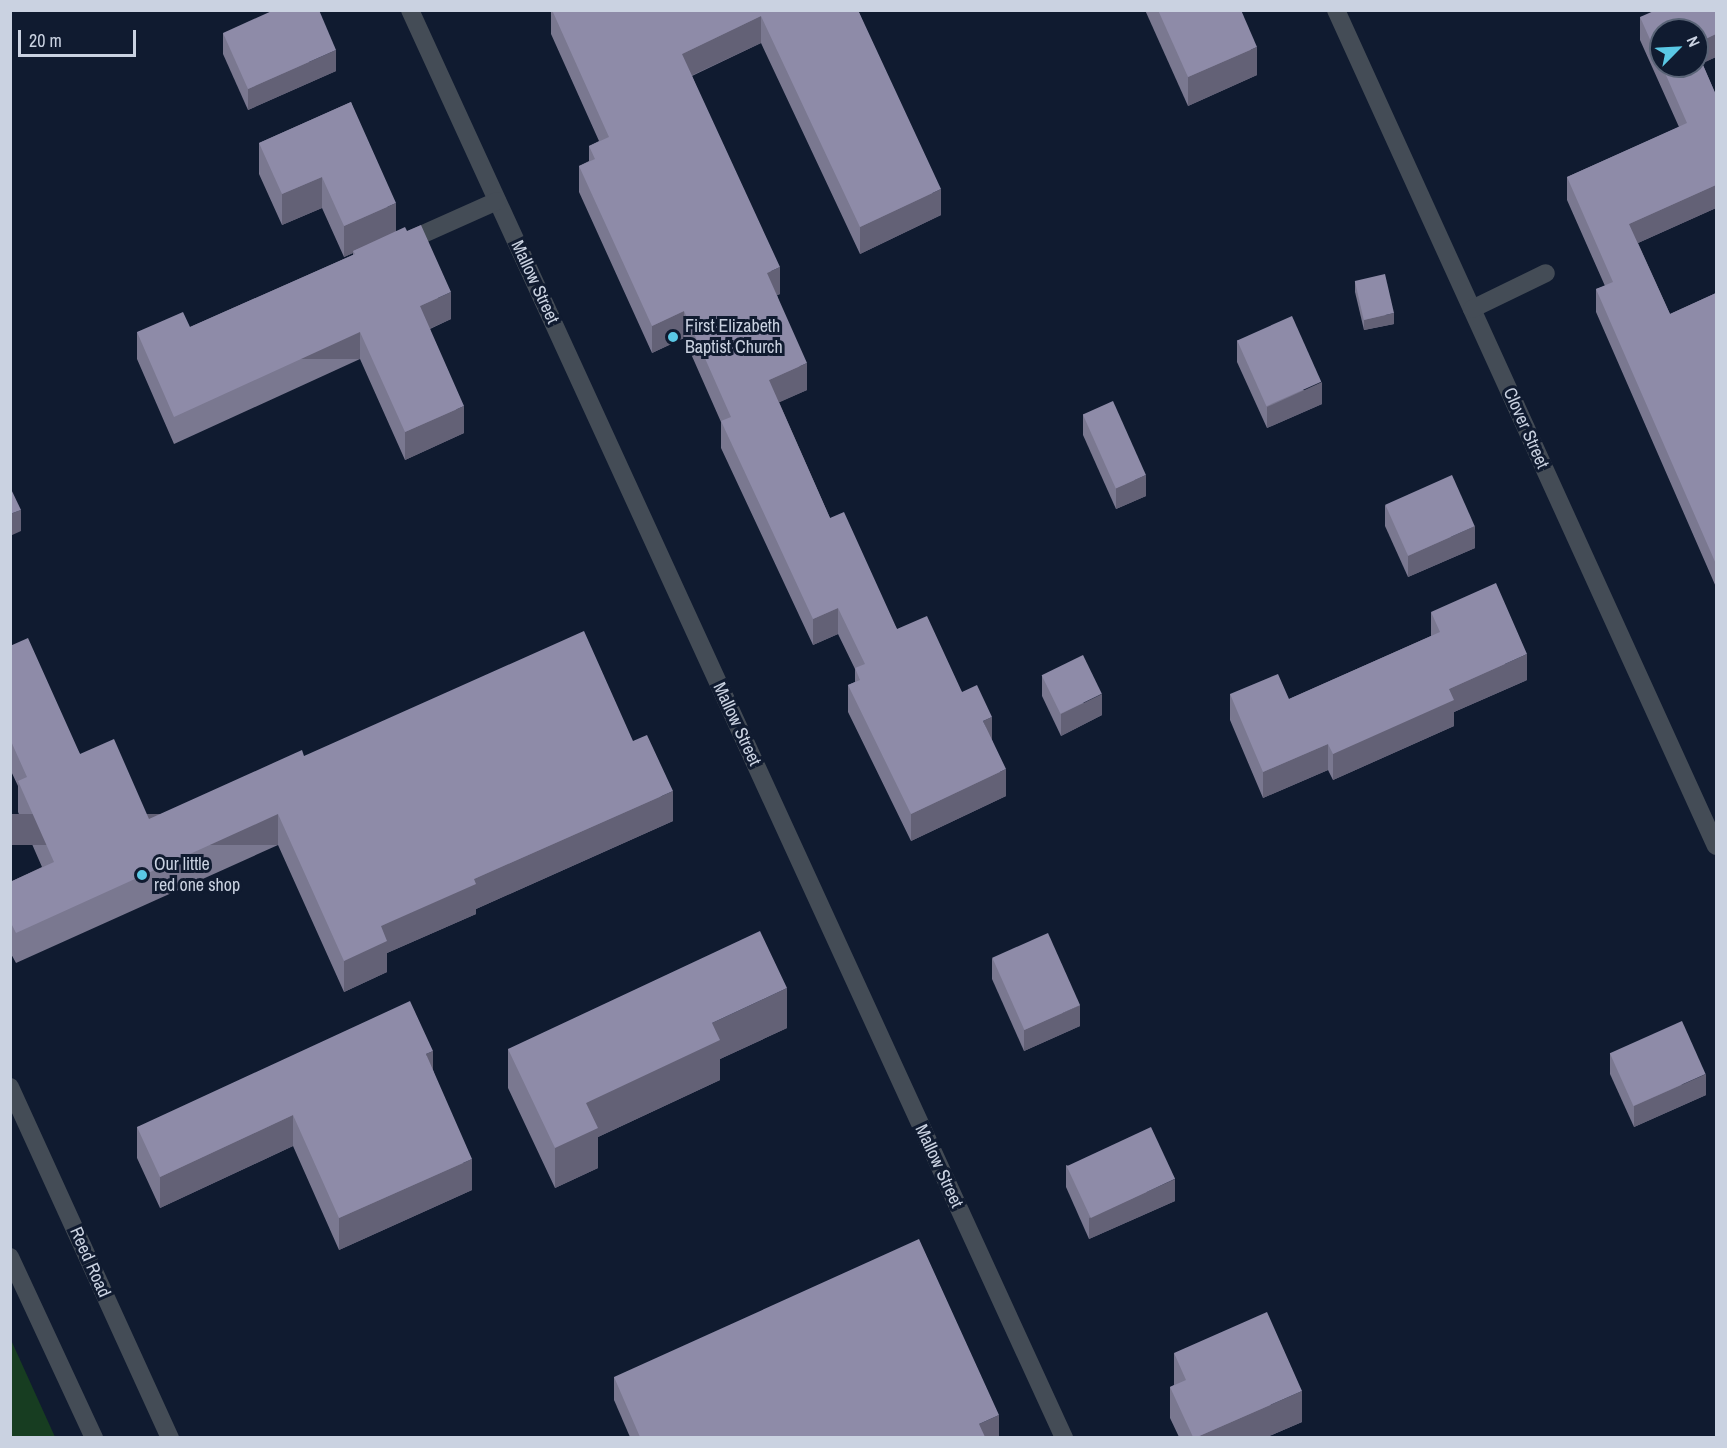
<!DOCTYPE html>
<html>
<head>
<meta charset="utf-8">
<style>
	body { margin:0 }
	#map { position:relative; width:1727px; height:1448px; overflow:hidden; background:#101b30; font-family:"Archivo Narrow",sans-serif }
	div>[style] { position:absolute }
	[style*='--x'] { left:calc(var(--x)*1px); top:calc(var(--y)*1px); width:calc(var(--w)*1px); rotate:calc(var(--a)*1deg) }
	.green>* { inset:0; background:#173d21 }
	.minor>* { height:18px; margin:-9px; padding:0 9px; transform-origin:9px; border-radius:9px; background:#444c56 }
	.wall>* { inset:0; background:#7a7890 }
	.shaded-wall>* { inset:0; background:#636176; transform-origin:0 0 }
	.building>* { inset:0; background:#8e8ba8; transform-origin:0 0 }
	.dots>* { width:16px; height:16px; translate:-50% -50%; box-sizing:border-box; border:3px solid #101b30; border-radius:50% }
	span { translate:-50% -50%; white-space:nowrap; text-align:center; line-height:1.15; -webkit-text-stroke:6px #101b30; paint-order:stroke }
	.street-label { font-size:18px; color:#cad2e1 }
	.poi-label { font-size:18px; color:#cad2e1 }
	.left { translate:0 -50%; text-align:left }
	.frame { position:absolute; inset:0; border:12px solid #cad2e1; pointer-events:none }
	.north { position:absolute; left:1649px; top:18px; width:60px; height:60px; box-sizing:border-box; background:#101b30; border:2px solid #5a6477; border-radius:50%; rotate:66deg; font-size:16px; font-weight:700; line-height:24px; text-align:center; color:#cad2e1 }
	.north::after { content:''; display:block; margin:auto; width:21px; height:27px; background:#5ac8e5; clip-path:polygon(50% 0,100% 100%,50% 72%,0 100%) }
	.scale { position:absolute; left:18px; top:30px; width:118px; height:27px; box-sizing:border-box; border:3px solid #cad2e1; border-top:0; padding-left:8px; font-size:18px; line-height:21px; white-space:nowrap; color:#cad2e1; -webkit-text-stroke:4px #101b30; paint-order:stroke }
</style>
</head>
<body>
<div id="map">
	<div class="green">
		<i style="clip-path:polygon(10px 1340px,11px 1340px,55px 1437px,11px 1437px)"></i>
	</div>
	<div class="minor">
		<i style="--x:410;--y:10;--w:1571;--a:65.39"></i>
		<i style="--x:1336;--y:10;--w:918;--a:65.56"></i>
		<i style="--x:403;--y:243;--w:103;--a:-24.1"></i>
		<i style="--x:1472;--y:309;--w:82;--a:-25.9"></i>
		<i style="--x:10;--y:1087;--w:386;--a:65.5"></i>
		<i style="--x:10;--y:1257;--w:200;--a:65.1"></i>
	</div>
	<div class="wall">
		<i style="clip-path:polygon(551px 10px,626px 10px,627px 11px,858px 10px,941px 215px,860px 254px,761px 43px,692px 76px,780px 294px,777px 295px,807px 390px,779px 402px,830px 518px,897px 629px,962px 692px,992px 740px,1006px 796px,911px 841px,848px 712px,848px 685px,855px 682px,855px 669px,838px 634px,813px 645px,721px 448px,721px 422px,684px 338px,652px 353px,579px 192px,579px 166px,589px 161px,589px 146px,599px 141px,551px 34px)"></i>
		<i style="clip-path:polygon(1145px 10px,1241px 10px,1257px 75px,1188px 106px)"></i>
		<i style="clip-path:polygon(evenodd,1716px 10px,1716px 57px,1702px 63px,1716px 95px,1716px 208px,1638px 243px,1670px 314px,1716px 293px,1716px 587px,1596px 312px,1596px 289px,1605px 286px,1567px 200px,1567px 177px,1679px 127px,1640px 40px,1640px 17px,1716px 10px,1661px 30px,1697px 66px,1661px 66px,1661px 30px)"></i>
		<i style="clip-path:polygon(223px 33px,336px 71px,248px 110px,223px 54px)"></i>
		<i style="clip-path:polygon(351px 102px,396px 231px,451px 319px,430px 329px,464px 433px,405px 460px,360px 359px,174px 444px,137px 359px,137px 332px,190px 327px,353px 255px,353px 253px,344px 257px,322px 208px,282px 225px,259px 174px,259px 143px)"></i>
		<i style="clip-path:polygon(1355px 281px,1394px 324px,1364px 330px,1355px 292px)"></i>
		<i style="clip-path:polygon(1237px 340px,1322px 404px,1267px 428px,1237px 362px)"></i>
		<i style="clip-path:polygon(1083px 414px,1146px 496px,1116px 509px,1083px 435px)"></i>
		<i style="clip-path:polygon(1385px 505px,1475px 548px,1408px 577px,1385px 526px)"></i>
		<i style="clip-path:polygon(1431px 612px,1527px 680px,1454px 712px,1454px 726px,1333px 780px,1328px 770px,1263px 798px,1230px 720px,1230px 694px,1289px 699px,1431px 636px)"></i>
		<i style="clip-path:polygon(10px 646px,80px 754px,149px 819px,304px 756px,633px 741px,673px 821px,476px 909px,476px 914px,387px 953px,387px 972px,344px 992px,278px 845px,16px 963px,10px 952px,10px 882px,42px 867px,18px 812px,18px 786px,10px 769px)"></i>
		<i style="clip-path:polygon(1042px 675px,1102px 715px,1061px 736px,1042px 696px)"></i>
		<i style="clip-path:polygon(992px 958px,1080px 1026px,1024px 1051px,992px 979px)"></i>
		<i style="clip-path:polygon(787px 1028px,720px 1059px,720px 1080px,598px 1137px,598px 1168px,555px 1188px,508px 1088px,508px 1049px)"></i>
		<i style="clip-path:polygon(1610px 1053px,1706px 1095px,1634px 1127px,1610px 1074px)"></i>
		<i style="clip-path:polygon(433px 1070px,472px 1190px,339px 1250px,293px 1146px,160px 1208px,137px 1158px,137px 1127px)"></i>
		<i style="clip-path:polygon(1066px 1165px,1175px 1201px,1089px 1239px,1066px 1187px)"></i>
		<i style="clip-path:polygon(1174px 1353px,1302px 1422px,1267px 1437px,1179px 1437px,1170px 1418px,1170px 1387px,1174px 1385px)"></i>
		<i style="clip-path:polygon(614px 1377px,999px 1437px,630px 1437px,614px 1400px)"></i>
	</div>
	<div class="shaded-wall">
		<i style="clip-path:polygon(761px 16px,761px 43px,682px 80px,682px 54px)"></i>
		<i style="clip-path:polygon(1716px 34px,1716px 57px,1697px 66px,1697px 43px)"></i>
		<i style="clip-path:polygon(1257px 47px,1257px 75px,1188px 106px,1188px 77px)"></i>
		<i style="clip-path:polygon(336px 50px,336px 71px,248px 110px,248px 89px)"></i>
		<i style="clip-path:polygon(322px 177px,322px 208px,282px 225px,282px 194px)"></i>
		<i style="clip-path:polygon(1716px 185px,1716px 208px,1629px 247px,1629px 224px)"></i>
		<i style="clip-path:polygon(941px 189px,941px 215px,860px 254px,860px 227px)"></i>
		<i style="clip-path:polygon(396px 203px,396px 234px,353px 251px,353px 253px,344px 257px,344px 226px)"></i>
		<i style="clip-path:polygon(780px 267px,780px 294px,767px 300px,767px 273px)"></i>
		<i style="clip-path:polygon(451px 292px,451px 319px,420px 333px,420px 306px)"></i>
		<i style="clip-path:polygon(684px 311px,684px 338px,652px 353px,652px 326px)"></i>
		<i style="clip-path:polygon(1394px 313px,1394px 324px,1364px 330px,1364px 320px)"></i>
		<i style="left:360px;top:332px;width:27px;height:205px;rotate:90deg"></i>
		<i style="clip-path:polygon(807px 363px,807px 390px,769px 407px,769px 380px)"></i>
		<i style="clip-path:polygon(1322px 382px,1322px 404px,1267px 428px,1267px 407px)"></i>
		<i style="clip-path:polygon(464px 406px,464px 433px,405px 460px,405px 432px)"></i>
		<i style="clip-path:polygon(1146px 475px,1146px 496px,1116px 509px,1116px 488px)"></i>
		<i style="clip-path:polygon(21px 510px,21px 531px,10px 536px,10px 514px)"></i>
		<i style="clip-path:polygon(1475px 526px,1475px 548px,1408px 577px,1408px 556px)"></i>
		<i style="clip-path:polygon(838px 608px,838px 634px,813px 645px,813px 619px)"></i>
		<i style="clip-path:polygon(1527px 654px,1527px 680px,1454px 712px,1454px 726px,1333px 780px,1333px 754px,1449px 689px)"></i>
		<i style="clip-path:polygon(1102px 694px,1102px 715px,1061px 736px,1061px 714px)"></i>
		<i style="clip-path:polygon(992px 717px,992px 744px,983px 721px)"></i>
		<i style="clip-path:polygon(1328px 744px,1328px 770px,1263px 798px,1263px 772px)"></i>
		<i style="clip-path:polygon(1006px 769px,1006px 796px,911px 841px,911px 814px)"></i>
		<i style="clip-path:polygon(673px 791px,673px 821px,476px 909px,476px 914px,387px 953px,387px 972px,344px 992px,344px 961px,381px 926px,474px 879px)"></i>
		<i style="left:278px;top:814px;width:31px;height:288px;rotate:90deg"></i>
		<i style="clip-path:polygon(787px 988px,787px 1028px,720px 1059px,720px 1080px,598px 1137px,598px 1168px,555px 1188px,555px 1148px,586px 1103px,712px 1023px)"></i>
		<i style="clip-path:polygon(1080px 1005px,1080px 1026px,1024px 1051px,1024px 1030px)"></i>
		<i style="clip-path:polygon(433px 1051px,433px 1082px,426px 1054px)"></i>
		<i style="clip-path:polygon(1706px 1074px,1706px 1095px,1634px 1127px,1634px 1106px)"></i>
		<i style="clip-path:polygon(293px 1115px,293px 1146px,160px 1208px,160px 1177px)"></i>
		<i style="clip-path:polygon(472px 1159px,472px 1190px,339px 1250px,339px 1218px)"></i>
		<i style="clip-path:polygon(1175px 1179px,1175px 1201px,1089px 1239px,1089px 1218px)"></i>
		<i style="clip-path:polygon(1302px 1391px,1302px 1422px,1267px 1437px,1197px 1437px)"></i>
		<i style="clip-path:polygon(999px 1415px,999px 1437px,979px 1437px,979px 1424px)"></i>
	</div>
	<div class="building">
		<i style="clip-path:polygon(274px 10px,319px 10px,336px 50px,248px 89px,223px 33px)"></i>
		<i style="clip-path:polygon(552px 10px,626px 10px,627px 11px,629px 10px,858px 10px,941px 189px,860px 227px,761px 16px,682px 54px,780px 267px,767px 273px,807px 363px,769px 380px,830px 518px,844px 512px,897px 629px,927px 616px,962px 692px,977px 685px,992px 717px,983px 721px,1006px 769px,911px 814px,848px 685px,860px 680px,855px 668px,865px 664px,838px 608px,813px 619px,721px 421px,731px 417px,684px 311px,652px 326px,579px 166px,595px 159px,589px 146px,609px 137px)"></i>
		<i style="clip-path:polygon(1158px 10px,1241px 10px,1257px 47px,1188px 77px)"></i>
		<i style="clip-path:polygon(1656px 10px,1716px 10px,1716px 34px,1697px 43px,1697px 30px,1661px 30px,1661px 64px,1640px 17px)"></i>
		<i style="clip-path:polygon(1697px 51px,1716px 95px,1716px 185px,1629px 224px,1670px 314px,1716px 293px,1716px 564px,1596px 289px,1613px 282px,1567px 177px,1687px 123px,1662px 66px,1697px 66px)"></i>
		<i style="clip-path:polygon(351px 102px,396px 203px,344px 226px,322px 177px,282px 194px,259px 143px)"></i>
		<i style="clip-path:polygon(421px 225px,451px 292px,420px 306px,464px 406px,405px 432px,360px 332px,174px 417px,137px 332px,183px 312px,190px 327px,355px 254px,353px 251px,405px 227px,407px 231px)"></i>
		<i style="left:1385px;top:274px;width:40px;height:31px;rotate:77deg"></i>
		<i style="left:1292px;top:316px;width:72px;height:60px;rotate:66deg"></i>
		<i style="left:1113px;top:401px;width:81px;height:33px;rotate:66deg"></i>
		<i style="left:1452px;top:475px;width:56px;height:73px;rotate:66deg"></i>
		<i style="clip-path:polygon(10px 487px,21px 510px,10px 514px)"></i>
		<i style="clip-path:polygon(1496px 583px,1527px 654px,1449px 689px,1454px 700px,1333px 754px,1328px 744px,1263px 772px,1230px 694px,1278px 674px,1289px 699px,1440px 632px,1431px 612px)"></i>
		<i style="clip-path:polygon(584px 631px,633px 741px,647px 735px,673px 791px,474px 879px,476px 884px,381px 926px,387px 941px,344px 961px,278px 814px,16px 933px,10px 921px,10px 882px,54px 862px,18px 781px,27px 777px,10px 739px,10px 646px,28px 638px,80px 754px,114px 739px,149px 819px,302px 750px,304px 756px)"></i>
		<i style="left:1083px;top:655px;width:43px;height:46px;rotate:64deg"></i>
		<i style="clip-path:polygon(760px 931px,787px 988px,712px 1023px,720px 1040px,586px 1103px,598px 1128px,555px 1148px,508px 1049px)"></i>
		<i style="left:1048px;top:933px;width:79px;height:61px;rotate:66deg"></i>
		<i style="clip-path:polygon(410px 1001px,433px 1051px,426px 1054px,472px 1159px,339px 1218px,293px 1115px,160px 1177px,137px 1127px)"></i>
		<i style="left:1682px;top:1021px;width:58px;height:79px;rotate:66deg"></i>
		<i style="left:1151px;top:1127px;width:57px;height:93px;rotate:65deg"></i>
		<i style="clip-path:polygon(919px 1239px,999px 1415px,979px 1424px,985px 1437px,640px 1437px,614px 1377px)"></i>
		<i style="clip-path:polygon(1267px 1312px,1302px 1391px,1197px 1437px,1193px 1437px,1170px 1387px,1186px 1380px,1174px 1353px)"></i>
	</div>
	<div class="dots">
		<i style="left:673px;top:337px;background:#5ac8e5"></i>
		<i style="left:142px;top:875px;background:#5ac8e5"></i>
	</div>
	<div class="street-label">
		<span style="left:535px;top:282px;rotate:65deg">Mallow Street</span>
		<span style="left:1526px;top:428px;rotate:66deg">Clover Street</span>
		<span style="left:737px;top:724px;rotate:65deg">Mallow Street</span>
		<span style="left:939px;top:1166px;rotate:65deg">Mallow Street</span>
		<span style="left:90px;top:1262px;rotate:66deg">Reed Road</span>
	</div>
	<div class="poi-label">
		<span class="left" style="left:685px;top:337px">First Elizabeth<br>Baptist Church</span>
		<span class="left" style="left:154px;top:875px">Our little<br>red one shop</span>
	</div>
	<div class="frame"></div>
	<div class="north">N</div>
	<div class="scale">20 m</div>
</div>
</body>
</html>
